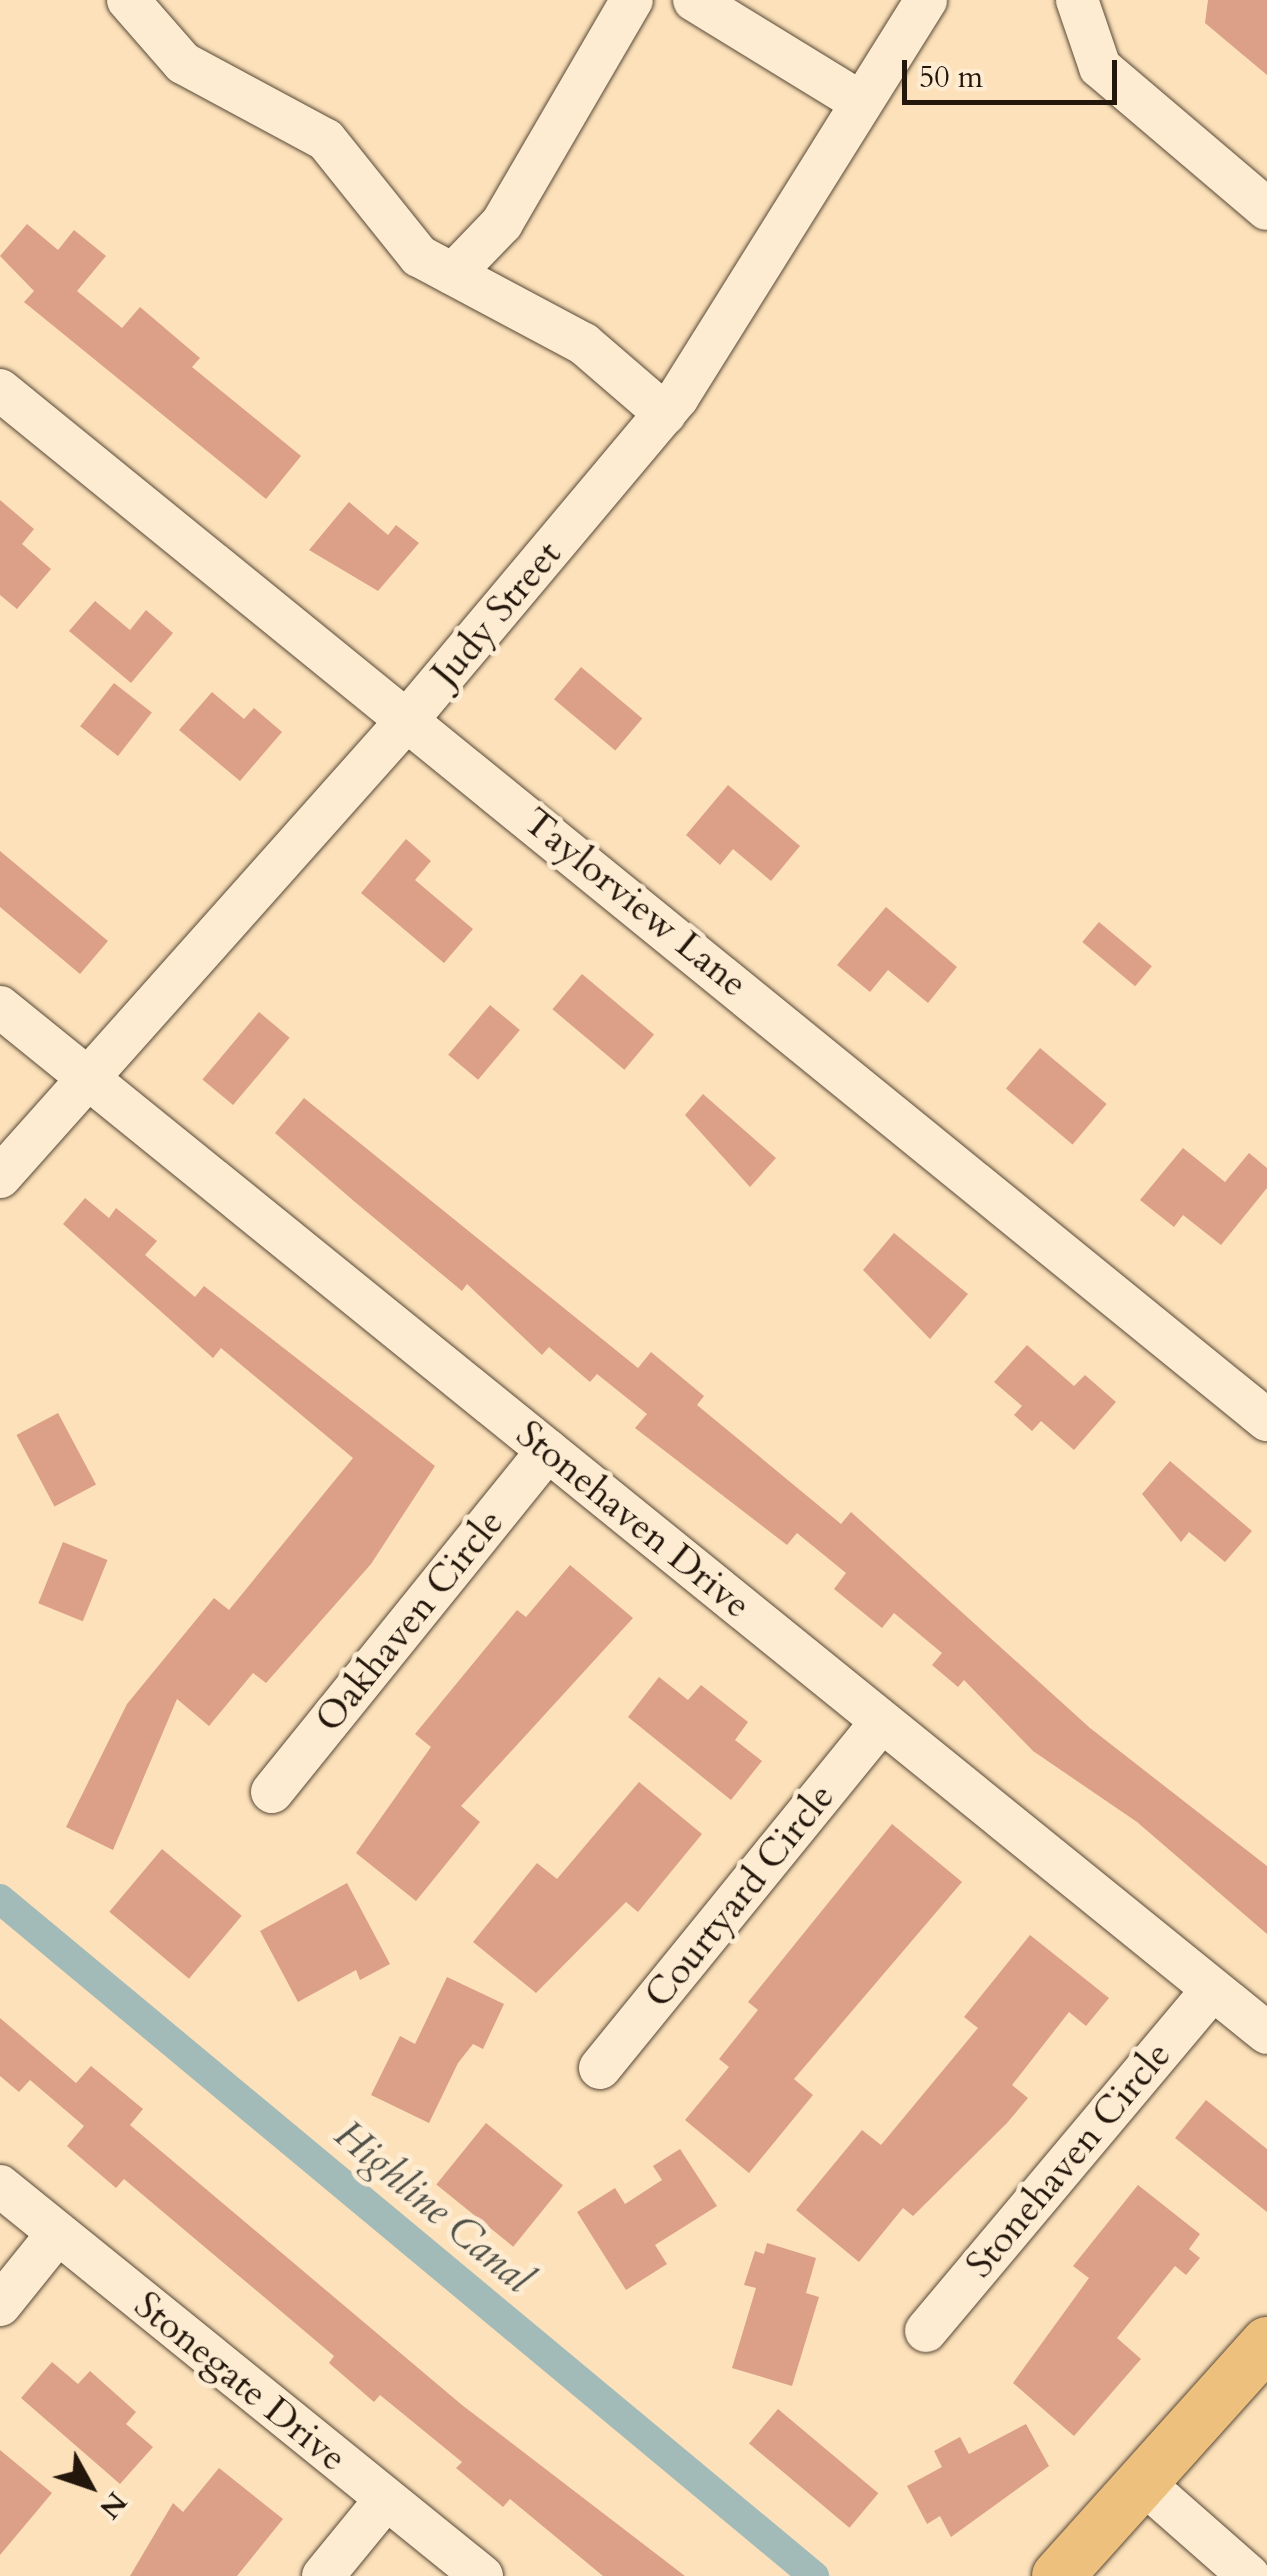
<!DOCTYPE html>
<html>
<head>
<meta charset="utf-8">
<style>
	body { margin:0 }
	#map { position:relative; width:1267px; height:2576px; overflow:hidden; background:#fce1ba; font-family:Cardo,serif }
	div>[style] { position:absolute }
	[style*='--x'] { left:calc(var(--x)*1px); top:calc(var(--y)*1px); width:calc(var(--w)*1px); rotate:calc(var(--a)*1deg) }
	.canal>* { height:30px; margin:-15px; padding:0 15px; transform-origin:15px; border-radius:15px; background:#a2bbb8 }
	.building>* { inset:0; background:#dca088; transform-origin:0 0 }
	.roads { filter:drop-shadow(0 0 2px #594937) drop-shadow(0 0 2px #594937) }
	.minor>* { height:42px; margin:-21px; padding:0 21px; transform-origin:21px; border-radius:21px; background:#fdecd2 }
	.major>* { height:52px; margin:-26px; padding:0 26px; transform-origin:26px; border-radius:26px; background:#eec07d }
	span { translate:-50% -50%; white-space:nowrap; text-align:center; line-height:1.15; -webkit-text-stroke:10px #fdecd2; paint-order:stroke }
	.street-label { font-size:38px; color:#23160b }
	.water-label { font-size:40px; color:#4f5048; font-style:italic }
	.north { position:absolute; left:40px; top:2436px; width:100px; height:100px; -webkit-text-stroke:8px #fdecd2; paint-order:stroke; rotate:130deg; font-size:28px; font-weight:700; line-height:40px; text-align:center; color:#23160b }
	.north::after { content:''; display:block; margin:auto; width:35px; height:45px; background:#23160b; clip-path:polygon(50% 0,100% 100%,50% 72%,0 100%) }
	.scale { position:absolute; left:902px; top:60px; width:215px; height:45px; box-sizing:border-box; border:5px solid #23160b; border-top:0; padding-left:12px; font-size:30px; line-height:35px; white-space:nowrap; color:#23160b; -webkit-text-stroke:8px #fdecd2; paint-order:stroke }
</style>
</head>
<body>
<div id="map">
	<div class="canal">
		<i style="--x:0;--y:1899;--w:1059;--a:39.75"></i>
	</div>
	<div class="building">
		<i style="clip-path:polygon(1208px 0,1267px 0,1267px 75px,1205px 23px)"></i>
		<i style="clip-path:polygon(27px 224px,58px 250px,74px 230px,106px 256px,77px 291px,122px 328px,140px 307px,200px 358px,192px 367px,301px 456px,266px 499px,24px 302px,34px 291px,0 256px)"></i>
		<i style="clip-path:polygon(0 500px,34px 529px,22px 544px,51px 569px,17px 609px,0 595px)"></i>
		<i style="clip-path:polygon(349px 502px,388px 535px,396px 525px,419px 543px,378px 591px,309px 550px)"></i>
		<i style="clip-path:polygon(95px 601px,130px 630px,146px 610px,173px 633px,131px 683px,69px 631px)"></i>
		<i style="left:581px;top:667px;width:80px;height:42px;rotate:40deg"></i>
		<i style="left:114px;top:683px;width:48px;height:55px;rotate:38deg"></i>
		<i style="clip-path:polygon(212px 692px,244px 719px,254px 708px,282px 732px,240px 781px,179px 730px)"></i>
		<i style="clip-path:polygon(728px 785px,800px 846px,771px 881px,733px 849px,720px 865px,686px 835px)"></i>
		<i style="clip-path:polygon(406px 839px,431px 861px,415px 880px,473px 929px,444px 963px,361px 893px)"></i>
		<i style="clip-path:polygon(0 851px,108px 941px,80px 974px,0 907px)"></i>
		<i style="clip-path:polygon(886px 907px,957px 967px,928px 1003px,888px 970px,870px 992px,837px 965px)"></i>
		<i style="left:1099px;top:922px;width:69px;height:26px;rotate:40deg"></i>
		<i style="left:582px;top:974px;width:94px;height:46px;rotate:40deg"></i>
		<i style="left:490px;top:1005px;width:39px;height:65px;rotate:40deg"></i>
		<i style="left:259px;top:1012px;width:40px;height:88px;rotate:40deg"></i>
		<i style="left:1040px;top:1048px;width:87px;height:53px;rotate:40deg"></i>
		<i style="clip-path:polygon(703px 1094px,776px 1158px,750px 1187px,685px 1115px)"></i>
		<i style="clip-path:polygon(304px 1098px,638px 1368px,651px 1352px,704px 1396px,697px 1405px,841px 1524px,851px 1512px,1090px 1728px,1267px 1866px,1267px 1934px,1137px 1822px,1033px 1751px,964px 1680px,958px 1687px,932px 1665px,942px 1653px,894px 1613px,882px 1628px,834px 1589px,846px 1573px,797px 1533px,787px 1545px,635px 1428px,647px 1414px,597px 1374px,590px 1382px,549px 1347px,542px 1355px,467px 1284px,462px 1291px,355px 1202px,275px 1133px)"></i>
		<i style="clip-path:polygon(1183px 1148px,1225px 1182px,1249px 1153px,1267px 1168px,1267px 1188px,1221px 1245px,1183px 1215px,1174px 1227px,1140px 1200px)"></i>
		<i style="clip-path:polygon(85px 1198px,109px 1218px,116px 1208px,157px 1241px,145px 1255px,195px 1297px,204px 1286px,435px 1466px,371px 1564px,266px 1683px,253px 1673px,209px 1726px,177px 1699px,113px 1850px,66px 1827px,127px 1704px,214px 1598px,229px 1610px,353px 1458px,221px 1348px,213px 1358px,63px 1224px)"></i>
		<i style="clip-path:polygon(894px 1233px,968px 1294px,930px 1339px,863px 1270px)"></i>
		<i style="clip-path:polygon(1027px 1345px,1074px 1386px,1085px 1375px,1116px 1402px,1074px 1450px,1041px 1421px,1032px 1431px,1014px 1415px,1022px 1406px,994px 1382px)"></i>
		<i style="left:58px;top:1413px;width:81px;height:47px;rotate:62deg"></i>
		<i style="clip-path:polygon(1170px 1461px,1252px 1531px,1225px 1562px,1189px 1532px,1181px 1542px,1142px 1494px)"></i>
		<i style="left:63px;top:1542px;width:48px;height:66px;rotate:22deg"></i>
		<i style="clip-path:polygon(570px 1565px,633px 1618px,461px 1806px,480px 1822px,416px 1901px,356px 1853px,431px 1747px,415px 1734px,517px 1610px,526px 1617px)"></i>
		<i style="clip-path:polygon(659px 1677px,688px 1700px,701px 1685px,748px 1722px,735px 1740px,762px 1761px,731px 1800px,628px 1717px)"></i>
		<i style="clip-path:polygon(639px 1782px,702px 1834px,638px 1912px,626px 1902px,536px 1993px,473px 1942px,537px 1863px,557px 1879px)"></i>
		<i style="clip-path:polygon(892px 1824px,962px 1882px,794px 2079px,813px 2095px,749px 2173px,685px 2120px,729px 2067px,719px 2059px,758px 2010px,748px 2002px)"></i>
		<i style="left:162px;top:1849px;width:104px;height:82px;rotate:40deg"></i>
		<i style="clip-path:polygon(347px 1883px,390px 1964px,360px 1980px,356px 1970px,298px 2002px,260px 1931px)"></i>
		<i style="clip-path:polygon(1030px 1935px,1109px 1998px,1086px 2026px,1069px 2012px,1012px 2085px,1028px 2098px,1007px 2123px,913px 2216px,903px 2208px,859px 2262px,796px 2210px,862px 2130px,881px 2145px,978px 2028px,964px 2017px)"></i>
		<i style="clip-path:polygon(447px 1977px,504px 2004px,483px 2049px,473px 2044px,458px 2063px,429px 2123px,371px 2095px,400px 2036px,415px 2044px)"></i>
		<i style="clip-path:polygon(0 2018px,76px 2083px,91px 2066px,143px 2109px,130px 2125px,462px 2405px,685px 2576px,603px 2576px,510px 2499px,503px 2507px,456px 2468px,462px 2462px,380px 2395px,374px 2402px,329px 2363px,334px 2356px,124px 2179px,116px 2188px,67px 2146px,84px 2126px,30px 2080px,19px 2092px,0 2076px)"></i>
		<i style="clip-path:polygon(1206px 2100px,1267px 2149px,1267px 2212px,1175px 2138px)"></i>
		<i style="left:486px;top:2123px;width:99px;height:79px;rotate:39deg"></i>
		<i style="clip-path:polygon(680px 2149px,717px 2206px,655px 2245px,667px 2264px,626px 2290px,577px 2212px,615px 2188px,625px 2204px,662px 2180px,653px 2166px)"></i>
		<i style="clip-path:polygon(1138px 2185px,1200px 2234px,1189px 2249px,1200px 2258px,1186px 2275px,1175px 2266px,1117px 2338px,1141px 2359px,1074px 2436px,1013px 2383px,1089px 2278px,1073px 2266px)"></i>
		<i style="clip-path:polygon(767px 2243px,816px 2258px,806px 2293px,819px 2297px,792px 2386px,732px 2368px,756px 2288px,744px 2285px,755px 2251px,764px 2254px)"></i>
		<i style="clip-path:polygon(52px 2362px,78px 2384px,90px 2371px,136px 2412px,126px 2424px,153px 2447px,120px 2484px,21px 2398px)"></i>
		<i style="left:778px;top:2409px;width:131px;height:45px;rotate:40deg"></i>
		<i style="clip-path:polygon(1026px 2424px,1049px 2466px,951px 2537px,940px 2516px,927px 2524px,907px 2486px,942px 2467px,934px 2451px,960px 2437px,969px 2454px)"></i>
		<i style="clip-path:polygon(0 2450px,52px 2493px,0 2555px)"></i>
		<i style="clip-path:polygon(219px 2468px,283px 2519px,237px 2576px,130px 2576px,173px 2503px,183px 2512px)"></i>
	</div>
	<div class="roads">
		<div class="minor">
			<i style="--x:128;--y:0;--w:84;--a:48.9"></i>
			<i style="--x:183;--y:63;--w:162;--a:28.3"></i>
			<i style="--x:326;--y:140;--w:149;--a:51.3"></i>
			<i style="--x:419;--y:256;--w:187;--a:28.1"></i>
			<i style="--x:584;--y:344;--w:107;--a:40.8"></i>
			<i style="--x:694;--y:0;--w:193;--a:31.5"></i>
			<i style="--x:1077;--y:0;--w:71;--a:71.1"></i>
			<i style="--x:1100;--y:67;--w:219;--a:40.4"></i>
			<i style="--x:453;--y:274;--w:71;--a:-46.1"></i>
			<i style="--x:502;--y:223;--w:258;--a:-59.8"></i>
			<i style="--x:0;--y:390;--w:1633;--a:39.11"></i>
			<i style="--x:0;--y:1007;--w:1630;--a:39"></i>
			<i style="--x:0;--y:1177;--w:613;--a:-48.3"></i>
			<i style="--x:408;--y:719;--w:420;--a:-50"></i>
			<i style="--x:678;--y:397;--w:468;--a:-58"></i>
			<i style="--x:272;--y:1792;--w:439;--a:-51.1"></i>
			<i style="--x:600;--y:2068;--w:444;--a:-50.9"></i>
			<i style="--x:0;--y:2186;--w:620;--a:38.98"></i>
			<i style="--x:0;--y:2305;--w:91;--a:-51.2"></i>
			<i style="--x:926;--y:2331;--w:445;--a:-50"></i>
			<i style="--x:1142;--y:2482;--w:142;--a:41.3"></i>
			<i style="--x:323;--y:2576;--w:99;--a:-50.7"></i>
		</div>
		<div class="major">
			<i style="--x:1058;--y:2576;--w:313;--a:-48.1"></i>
		</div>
	</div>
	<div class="street-label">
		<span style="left:497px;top:614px;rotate:-50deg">Judy Street</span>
		<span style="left:635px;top:903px;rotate:39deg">Taylorview Lane</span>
		<span style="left:633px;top:1520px;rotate:39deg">Stonehaven Drive</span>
		<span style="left:410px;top:1621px;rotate:-51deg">Oakhaven Circle</span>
		<span style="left:740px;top:1896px;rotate:-51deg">Courtyard Circle</span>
		<span style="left:1069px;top:2160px;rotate:-50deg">Stonehaven Circle</span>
		<span style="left:240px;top:2382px;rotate:39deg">Stonegate Drive</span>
	</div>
	<div class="water-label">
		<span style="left:433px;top:2207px;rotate:40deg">Highline Canal</span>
	</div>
	<div class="north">N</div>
	<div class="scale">50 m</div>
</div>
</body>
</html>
